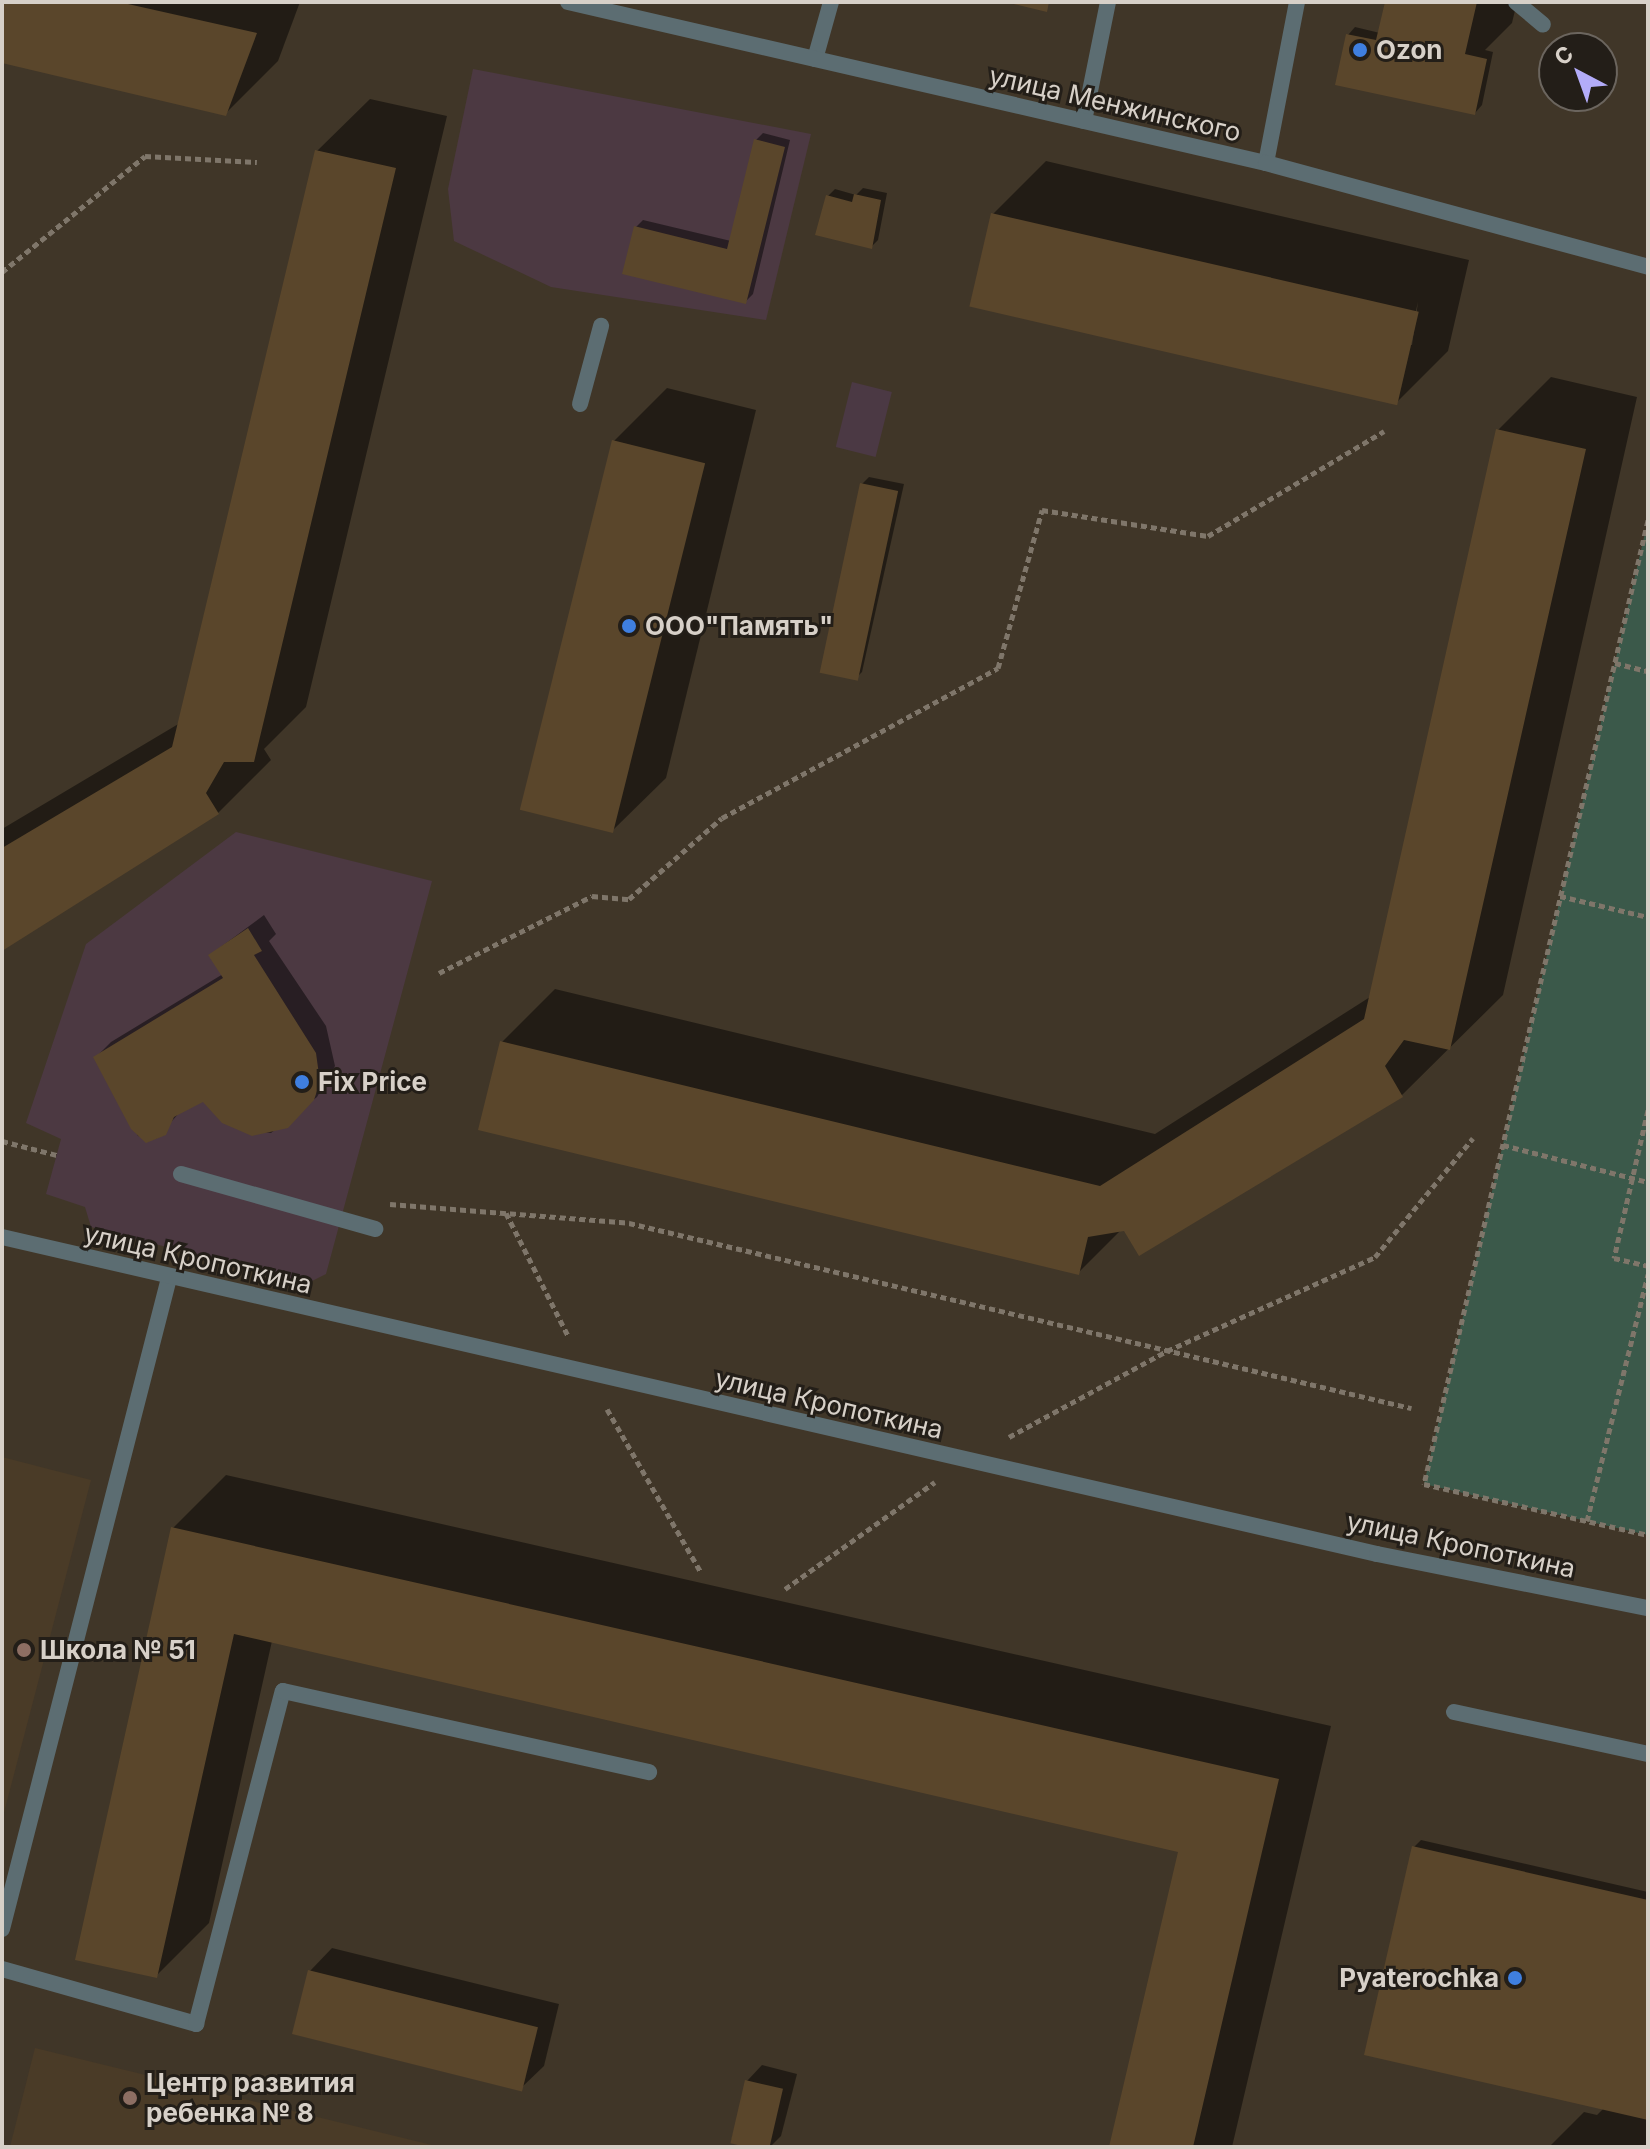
<!DOCTYPE html>
<html>
<head>
<meta charset="utf-8">
<style>
	body { margin:0 }
	#map { position:relative; width:1650px; height:2149px; overflow:hidden; background:#403628; font-family:Inter,sans-serif }
	div>[style] { position:absolute }
	[style*='--x'] { left:calc(var(--x)*1px); top:calc(var(--y)*1px); width:calc(var(--w)*1px); rotate:calc(var(--a)*1deg) }
	.commercial>* { inset:0; background:#4c3942 }
	.industrial>* { inset:0; background:#4b3944; transform-origin:0 0 }
	.built>* { inset:0; background:#4a3b27 }
	.green>* { inset:0; background:#3b594a }
	.shadow>* { inset:0; background:#0007 }
	.building>* { inset:0; background:#5a462b; transform-origin:0 0 }
	.path>* { height:5px; margin-top:-2.5px; transform-origin:0; background:repeating-linear-gradient(90deg,#7f766a 0 6px,transparent 0 10px) }
	.service>* { height:16px; margin:-8px; padding:0 8px; transform-origin:8px; border-radius:8px; background:#5c6d72 }
	.minor>* { height:16px; margin:-8px; padding:0 8px; transform-origin:8px; border-radius:8px; background:#5c6d72 }
	.tertiary>* { height:16px; margin:-8px; padding:0 8px; transform-origin:8px; border-radius:8px; background:#5c6d72 }
	.dots>* { width:22px; height:22px; translate:-50% -50%; box-sizing:border-box; border:4px solid #231e18; border-radius:50% }
	span { translate:-50% -50%; white-space:nowrap; text-align:center; line-height:1.15; -webkit-text-stroke:6px #231e18; paint-order:stroke }
	.poi-label { font-size:26px; color:#d7d0c8; font-weight:700 }
	.left { translate:0 -50%; text-align:left }
	.right { translate:-100% -50%; text-align:right }
	.street-label { font-size:26px; color:#d7d0c8 }
	.frame { position:absolute; inset:0; border:4px solid #d7d0c8; pointer-events:none }
	.north { position:absolute; left:1538px; top:32px; width:80px; height:80px; box-sizing:border-box; background:#231e18; border:2px solid #6b655e; border-radius:50%; rotate:319deg; font-size:22px; font-weight:700; line-height:32px; text-align:center; color:#d7d0c8 }
	.north::after { content:''; display:block; margin:auto; width:28px; height:36px; background:#b3acf9; clip-path:polygon(50% 0,100% 100%,50% 72%,0 100%) }
</style>
</head>
<body>
<div id="map">
	<div class="commercial">
		<i style="clip-path:polygon(473px 69px,811px 134px,766px 320px,551px 287px,454px 241px,448px 189px)"></i>
		<i style="clip-path:polygon(236px 832px,432px 881px,326px 1274px,306px 1284px,91px 1227px,85px 1207px,46px 1194px,61px 1139px,26px 1123px,86px 944px)"></i>
	</div>
	<div class="industrial">
		<i style="left:852px;top:382px;width:41px;height:67px;rotate:14deg"></i>
	</div>
	<div class="built">
		<i style="clip-path:polygon(2px 1457px,91px 1480px,2px 1820px)"></i>
		<i style="clip-path:polygon(35px 2048px,440px 2147px,10px 2147px)"></i>
	</div>
	<div class="green">
		<i style="clip-path:polygon(1648px 520px,1648px 1535px,1424px 1484px)"></i>
	</div>
	<div class="shadow">
		<i style="clip-path:polygon(2px 2px,300px 2px,278px 61px,225px 114px,2px 62px)"></i>
		<i style="clip-path:polygon(1387px 2px,1517px 2px,1512px 23px,1485px 50px,1493px 52px,1482px 105px,1475px 113px,1348px 35px,1355px 27px,1380px 33px)"></i>
		<i style="clip-path:polygon(370px 99px,447px 116px,306px 707px,264px 749px,271px 760px,218px 813px,2px 948px,2px 829px,180px 723px,317px 151px)"></i>
		<i style="clip-path:polygon(763px 133px,790px 140px,753px 294px,746px 301px,636px 227px,643px 220px,731px 241px,756px 140px)"></i>
		<i style="clip-path:polygon(evenodd,1046px 161px,1469px 260px,1448px 351px,1395px 404px,993px 214px,1046px 161px,1418px 302px,1412px 345px,1408px 345px,1418px 302px)"></i>
		<i style="clip-path:polygon(863px 188px,887px 193px,878px 240px,871px 247px,828px 196px,835px 189px,856px 195px)"></i>
		<i style="clip-path:polygon(1551px 377px,1637px 397px,1503px 995px,1402px 1095px,1122px 1229px,1078px 1273px,502px 1042px,555px 989px,1155px 1134px,1370px 997px,1498px 430px)"></i>
		<i style="clip-path:polygon(667px 388px,756px 410px,666px 778px,613px 830px,614px 441px)"></i>
		<i style="clip-path:polygon(869px 477px,904px 484px,862px 672px,855px 679px,862px 484px)"></i>
		<i style="clip-path:polygon(264px 915px,276px 934px,269px 941px,326px 1026px,335px 1066px,317px 1097px,271px 1133px,237px 1129px,203px 1100px,180px 1112px,156px 1139px,138px 1136px,96px 1057px,111px 1042px,223px 974px,210px 955px)"></i>
		<i style="clip-path:polygon(226px 1475px,1331px 1726px,1232px 2147px,1111px 2147px,1180px 1850px,272px 1641px,209px 1923px,156px 1976px,173px 1528px)"></i>
		<i style="clip-path:polygon(1421px 1840px,1648px 1892px,1648px 2147px,1549px 2147px,1584px 2112px,1597px 2115px,1604px 2108px,1414px 1847px)"></i>
		<i style="clip-path:polygon(332px 1948px,559px 2004px,544px 2066px,521px 2088px,310px 1971px)"></i>
		<i style="clip-path:polygon(762px 2065px,797px 2074px,781px 2136px,770px 2147px,731px 2142px,747px 2081px)"></i>
	</div>
	<div class="building">
		<i style="clip-path:polygon(2px 2px,119px 2px,257px 33px,226px 116px,2px 63px)"></i>
		<i style="clip-path:polygon(1005px 2px,1049px 2px,1047px 12px)"></i>
		<i style="clip-path:polygon(1385px 2px,1477px 2px,1465px 54px,1487px 59px,1475px 115px,1335px 85px,1346px 34px,1376px 40px)"></i>
		<i style="clip-path:polygon(754px 139px,785px 147px,746px 304px,622px 274px,634px 226px,727px 249px)"></i>
		<i style="clip-path:polygon(315px 150px,396px 168px,254px 762px,224px 762px,206px 793px,219px 814px,2px 951px,2px 848px,172px 747px)"></i>
		<i style="clip-path:polygon(854px 194px,881px 200px,872px 249px,815px 235px,826px 195px,852px 202px)"></i>
		<i style="left:991px;top:213px;width:439px;height:96px;rotate:13deg"></i>
		<i style="clip-path:polygon(1496px 429px,1586px 449px,1450px 1050px,1404px 1040px,1385px 1066px,1403px 1097px,1139px 1256px,1124px 1231px,1088px 1237px,1079px 1275px,478px 1130px,500px 1041px,1100px 1186px,1364px 1019px)"></i>
		<i style="left:612px;top:440px;width:96px;height:381px;rotate:14deg"></i>
		<i style="left:860px;top:483px;width:39px;height:194px;rotate:12deg"></i>
		<i style="clip-path:polygon(248px 928px,262px 951px,254px 955px,316px 1053px,320px 1082px,314px 1100px,288px 1128px,252px 1136px,222px 1123px,203px 1102px,174px 1117px,166px 1135px,146px 1143px,131px 1129px,93px 1057px,223px 978px,208px 955px)"></i>
		<i style="clip-path:polygon(171px 1527px,1279px 1779px,1193px 2147px,1109px 2147px,1178px 1852px,234px 1634px,157px 1978px,75px 1960px)"></i>
		<i style="clip-path:polygon(1412px 1846px,1648px 1900px,1648px 2120px,1364px 2055px)"></i>
		<i style="left:308px;top:1970px;width:237px;height:66px;rotate:14deg"></i>
		<i style="left:745px;top:2080px;width:39px;height:65px;rotate:13deg"></i>
	</div>
	<div class="path">
		<i style="--x:2;--y:272;--w:184;--a:-39"></i>
		<i style="--x:145;--y:156;--w:112;--a:3.1"></i>
		<i style="--x:1648;--y:520;--w:990;--a:103.08"></i>
		<i style="--x:1424;--y:1484;--w:230;--a:12.8"></i>
		<i style="--x:1615;--y:663;--w:34;--a:14"></i>
		<i style="--x:1560;--y:896;--w:90;--a:13.4"></i>
		<i style="--x:439;--y:973;--w:171;--a:-26.7"></i>
		<i style="--x:592;--y:896;--w:37;--a:5"></i>
		<i style="--x:629;--y:899;--w:123;--a:-41.1"></i>
		<i style="--x:722;--y:818;--w:314;--a:-28.5"></i>
		<i style="--x:998;--y:668;--w:164;--a:-74.4"></i>
		<i style="--x:1042;--y:510;--w:168;--a:8.9"></i>
		<i style="--x:1208;--y:536;--w:205;--a:-30.8"></i>
		<i style="--x:1648;--y:1110;--w:152;--a:102.9"></i>
		<i style="--x:1614;--y:1258;--w:35;--a:13"></i>
		<i style="--x:2;--y:1141;--w:57;--a:14.3"></i>
		<i style="--x:1503;--y:1145;--w:150;--a:14.3"></i>
		<i style="--x:390;--y:1204;--w:240;--a:4.5"></i>
		<i style="--x:629;--y:1223;--w:804;--a:13.31"></i>
		<i style="--x:506;--y:1213;--w:138;--a:63.2"></i>
		<i style="--x:607;--y:1409;--w:187;--a:60.1"></i>
		<i style="--x:1009;--y:1437;--w:180;--a:-28.6"></i>
		<i style="--x:1167;--y:1351;--w:228;--a:-24.3"></i>
		<i style="--x:1375;--y:1257;--w:154;--a:-50.5"></i>
		<i style="--x:1587;--y:1521;--w:254;--a:-76.1"></i>
		<i style="--x:785;--y:1589;--w:184;--a:-35.5"></i>
	</div>
	<div class="service">
		<i style="--x:1516;--y:2;--w:35;--a:40"></i>
		<i style="--x:815;--y:59;--w:59;--a:-74.3"></i>
		<i style="--x:1084;--y:121;--w:121;--a:-78.6"></i>
		<i style="--x:1266;--y:163;--w:164;--a:-79.1"></i>
		<i style="--x:580;--y:404;--w:81;--a:-74.9"></i>
		<i style="--x:181;--y:1174;--w:202;--a:15.8"></i>
		<i style="--x:1454;--y:1712;--w:198;--a:12.2"></i>
		<i style="--x:2;--y:1929;--w:672;--a:-75.61"></i>
		<i style="--x:2;--y:1969;--w:202;--a:15.8"></i>
		<i style="--x:196;--y:2024;--w:344;--a:-75.4"></i>
		<i style="--x:283;--y:1691;--w:375;--a:12.5"></i>
	</div>
	<div class="minor">
		<i style="--x:568;--y:2;--w:716;--a:12.99"></i>
		<i style="--x:1266;--y:163;--w:396;--a:15.2"></i>
	</div>
	<div class="tertiary">
		<i style="--x:2;--y:1237;--w:1411;--a:12.98"></i>
		<i style="--x:1377;--y:1554;--w:276;--a:11.3"></i>
	</div>
	<div class="dots">
		<i style="left:1360px;top:50px;background:#3f7fe0"></i>
		<i style="left:629px;top:626px;background:#3f7fe0"></i>
		<i style="left:302px;top:1082px;background:#3f7fe0"></i>
		<i style="left:24px;top:1650px;background:#8d6e63"></i>
		<i style="left:1515px;top:1978px;background:#3f7fe0"></i>
		<i style="left:130px;top:2098px;background:#8d6e63"></i>
	</div>
	<div class="poi-label">
		<span class="left" style="left:1376px;top:50px">Ozon</span>
		<span class="left" style="left:645px;top:626px">ООО"Память"</span>
		<span class="left" style="left:318px;top:1082px">Fix Price</span>
		<span class="left" style="left:40px;top:1650px">Школа № 51</span>
		<span class="right" style="left:1499px;top:1978px">Pyaterochka</span>
		<span class="left" style="left:146px;top:2098px">Центр развития<br>ребенка № 8</span>
	</div>
	<div class="street-label">
		<span style="left:1115px;top:104px;rotate:13deg">улица Менжинского</span>
		<span style="left:198px;top:1259px;rotate:13deg">улица Кропоткина</span>
		<span style="left:829px;top:1404px;rotate:13deg">улица Кропоткина</span>
		<span style="left:1461px;top:1545px;rotate:12deg">улица Кропоткина</span>
	</div>
	<div class="frame"></div>
	<div class="north">С</div>
</div>
</body>
</html>
